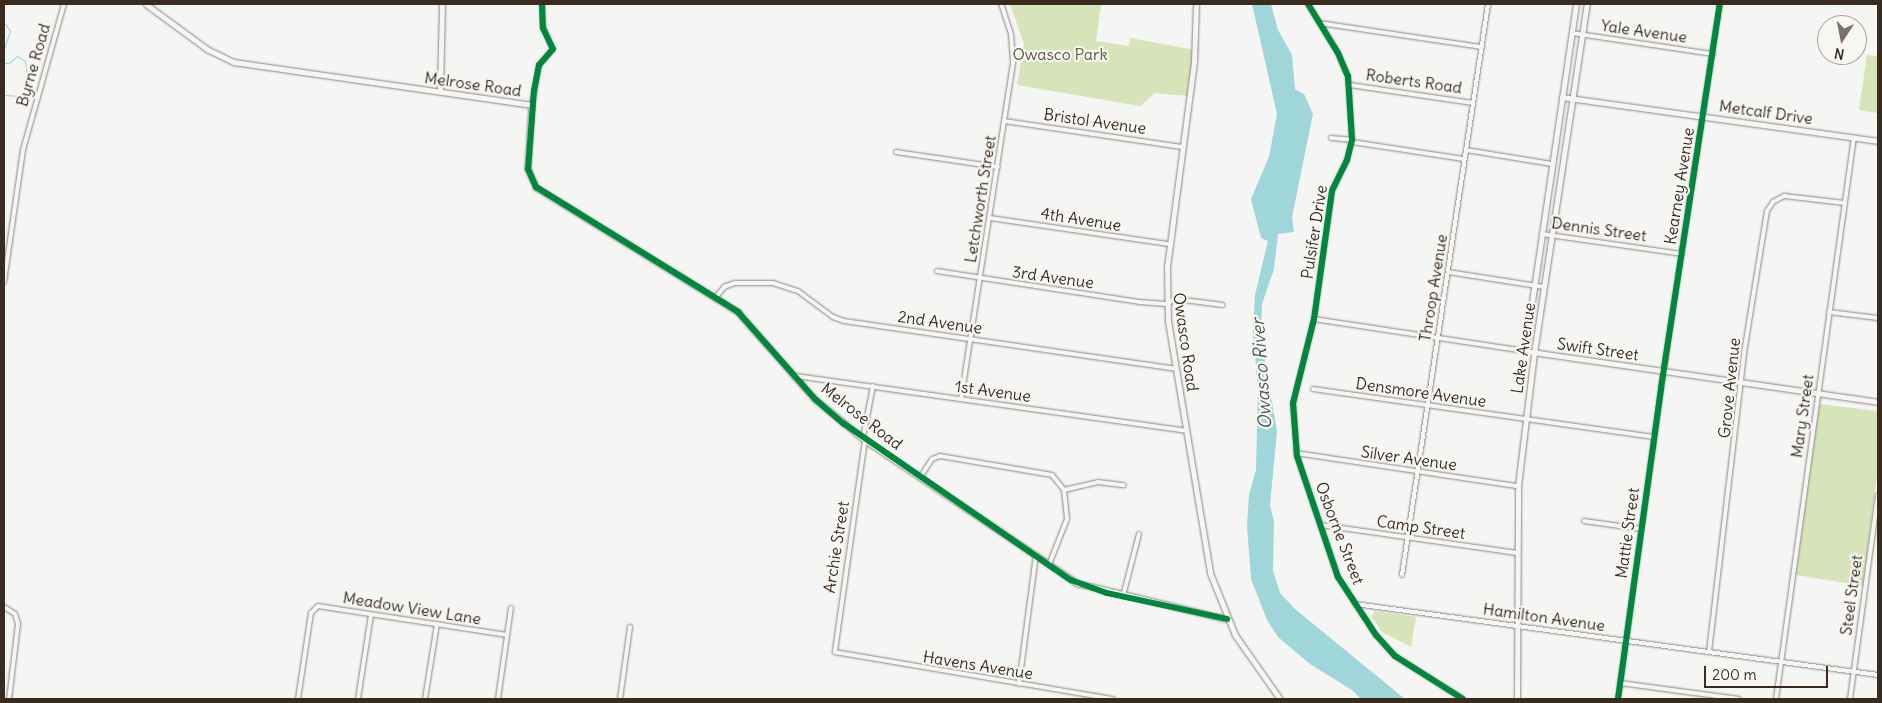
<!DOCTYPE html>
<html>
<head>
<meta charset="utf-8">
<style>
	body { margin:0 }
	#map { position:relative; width:1882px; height:703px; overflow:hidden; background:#f5f5f3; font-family:Delius,sans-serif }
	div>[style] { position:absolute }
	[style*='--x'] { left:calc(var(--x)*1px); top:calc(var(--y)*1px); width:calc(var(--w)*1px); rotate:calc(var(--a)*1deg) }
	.green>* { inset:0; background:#d7e3b9 }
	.water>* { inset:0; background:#9ed6da }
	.stream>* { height:1px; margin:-0.5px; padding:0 0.5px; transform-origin:0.5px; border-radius:0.5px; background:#9ed6da }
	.roads { filter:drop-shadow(0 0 1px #8a8683) drop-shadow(0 0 1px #8a8683) }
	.minor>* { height:4px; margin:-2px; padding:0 2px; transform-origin:2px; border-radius:2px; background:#f5f5f3 }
	.tertiary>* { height:4.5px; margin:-2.25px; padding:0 2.25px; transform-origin:2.25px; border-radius:2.25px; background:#f5f5f3 }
	.secondary>* { height:5px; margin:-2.5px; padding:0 2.5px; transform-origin:2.5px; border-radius:2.5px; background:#f5f5f3 }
	.cycleway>* { height:6px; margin:-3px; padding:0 3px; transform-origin:3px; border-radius:3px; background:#00873e }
	span { translate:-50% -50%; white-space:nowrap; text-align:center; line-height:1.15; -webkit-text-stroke:4.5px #f6f6f2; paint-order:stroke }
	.street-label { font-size:16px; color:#3b2a1e }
	.park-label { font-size:16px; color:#5c5439 }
	.water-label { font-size:18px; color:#4d5a53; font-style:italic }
	.frame { position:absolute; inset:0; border:5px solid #3b2a1e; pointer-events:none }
	.north { position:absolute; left:1817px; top:15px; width:50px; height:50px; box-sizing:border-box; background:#f6f6f2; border:1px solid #aba49d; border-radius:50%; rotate:191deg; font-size:14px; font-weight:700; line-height:20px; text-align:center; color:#3b2a1e }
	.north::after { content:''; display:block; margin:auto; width:18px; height:22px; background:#7c7169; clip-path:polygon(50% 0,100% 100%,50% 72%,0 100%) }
	.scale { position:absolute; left:1704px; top:666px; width:124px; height:22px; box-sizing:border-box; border:2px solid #3b2a1e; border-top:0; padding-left:6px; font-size:15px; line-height:18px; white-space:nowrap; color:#3b2a1e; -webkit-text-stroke:4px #f6f6f2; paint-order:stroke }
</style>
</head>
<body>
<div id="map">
	<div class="green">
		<i style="clip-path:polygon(1010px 4px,1101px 4px,1096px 41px,1129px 46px,1130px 38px,1195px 50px,1189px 96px,1155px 93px,1140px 106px,1017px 85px,1024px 44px)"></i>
		<i style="clip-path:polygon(1867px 55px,1878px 56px,1878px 113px,1859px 110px)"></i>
		<i style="clip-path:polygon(1819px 404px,1878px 411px,1878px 468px,1863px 586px,1796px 575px)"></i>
		<i style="clip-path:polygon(1375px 611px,1416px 617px,1411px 647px,1382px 632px,1371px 616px)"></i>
	</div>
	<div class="water">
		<i style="clip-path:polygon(1252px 4px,1271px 4px,1278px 30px,1292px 55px,1295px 89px,1304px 94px,1313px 114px,1292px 217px,1294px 232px,1278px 234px,1274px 269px,1262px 304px,1261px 339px,1277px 431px,1270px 505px,1274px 522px,1273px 571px,1280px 593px,1295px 609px,1405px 699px,1361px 699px,1352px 690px,1310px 664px,1278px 637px,1267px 620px,1251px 579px,1247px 526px,1249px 495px,1256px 470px,1258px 391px,1253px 332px,1255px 295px,1268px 241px,1261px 238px,1251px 199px,1269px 157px,1277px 114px)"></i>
	</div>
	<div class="stream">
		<i style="--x:4;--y:22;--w:11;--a:56"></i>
		<i style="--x:10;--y:31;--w:18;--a:109"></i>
		<i style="--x:4;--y:63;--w:5;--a:0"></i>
		<i style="--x:9;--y:63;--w:11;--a:-41"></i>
		<i style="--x:17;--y:56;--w:9;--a:32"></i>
		<i style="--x:25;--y:61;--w:25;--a:83"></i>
		<i style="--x:28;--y:86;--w:12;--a:121"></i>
		<i style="--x:22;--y:96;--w:18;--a:-177"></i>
	</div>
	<div class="roads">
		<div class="minor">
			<i style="--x:1308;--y:4;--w:57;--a:58.5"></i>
			<i style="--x:1338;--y:53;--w:25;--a:67"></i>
			<i style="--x:1348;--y:76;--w:64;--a:86.4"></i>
			<i style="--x:1352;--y:140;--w:21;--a:104"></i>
			<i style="--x:1347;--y:160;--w:34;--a:116"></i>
			<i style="--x:1332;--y:191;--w:129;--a:98"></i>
			<i style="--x:1314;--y:319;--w:87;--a:104"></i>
			<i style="--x:1293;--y:403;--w:53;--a:85.7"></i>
			<i style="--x:1297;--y:456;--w:128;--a:71.3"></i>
			<i style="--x:1338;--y:577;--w:69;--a:56.8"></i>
			<i style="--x:1376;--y:635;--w:28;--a:48"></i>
			<i style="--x:1395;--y:656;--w:80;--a:32.3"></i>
			<i style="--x:1319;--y:23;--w:165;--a:8.4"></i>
			<i style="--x:1572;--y:33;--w:143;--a:8.5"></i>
			<i style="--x:1350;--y:85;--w:124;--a:8.3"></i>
			<i style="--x:532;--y:105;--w:41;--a:-80.1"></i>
			<i style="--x:539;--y:65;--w:21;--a:-49"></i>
			<i style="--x:553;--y:49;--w:23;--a:-115"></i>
			<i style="--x:543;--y:28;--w:24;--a:-92"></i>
			<i style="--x:1004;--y:121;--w:180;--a:8.3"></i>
			<i style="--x:1331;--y:138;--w:21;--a:5"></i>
			<i style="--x:1352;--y:142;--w:113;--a:8.6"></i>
			<i style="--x:1466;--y:150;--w:87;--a:9.2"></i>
			<i style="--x:896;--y:152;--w:103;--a:8.4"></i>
			<i style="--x:990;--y:218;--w:181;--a:8.3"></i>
			<i style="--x:1542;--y:234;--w:141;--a:8.1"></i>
			<i style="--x:937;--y:271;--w:204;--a:8.7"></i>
			<i style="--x:1139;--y:302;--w:27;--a:4"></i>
			<i style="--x:1166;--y:304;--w:11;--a:-27"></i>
			<i style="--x:1176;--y:299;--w:47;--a:7.3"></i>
			<i style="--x:1448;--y:272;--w:97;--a:8.9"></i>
			<i style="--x:4;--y:282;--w:133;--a:-81.8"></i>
			<i style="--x:23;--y:150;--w:152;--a:-74.3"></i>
			<i style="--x:716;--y:297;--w:13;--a:-51"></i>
			<i style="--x:724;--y:287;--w:12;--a:-20"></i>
			<i style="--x:735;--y:283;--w:38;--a:0"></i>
			<i style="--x:773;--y:283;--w:26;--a:18"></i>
			<i style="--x:798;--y:291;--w:44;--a:36.6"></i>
			<i style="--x:833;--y:317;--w:12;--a:20"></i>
			<i style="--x:844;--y:321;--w:335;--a:8.2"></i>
			<i style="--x:1829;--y:312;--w:49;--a:7"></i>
			<i style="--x:1314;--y:319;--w:213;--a:8.6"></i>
			<i style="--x:796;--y:376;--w:394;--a:8"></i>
			<i style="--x:1313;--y:389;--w:344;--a:8"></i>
			<i style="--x:961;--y:399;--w:341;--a:-81.2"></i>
			<i style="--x:1013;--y:62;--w:28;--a:-94"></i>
			<i style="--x:1011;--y:34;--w:32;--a:-108"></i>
			<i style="--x:863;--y:438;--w:53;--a:-79.1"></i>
			<i style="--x:865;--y:440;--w:214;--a:98.1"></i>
			<i style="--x:835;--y:652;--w:282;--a:9.6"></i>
			<i style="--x:1296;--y:453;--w:224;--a:8.5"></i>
			<i style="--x:921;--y:476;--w:20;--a:-57"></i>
			<i style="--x:932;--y:459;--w:9;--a:-21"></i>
			<i style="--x:940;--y:456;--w:114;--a:9.6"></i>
			<i style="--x:1052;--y:475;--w:19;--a:51"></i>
			<i style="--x:1064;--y:490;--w:29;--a:84"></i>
			<i style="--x:1067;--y:519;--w:49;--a:111.4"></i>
			<i style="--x:1064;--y:490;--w:35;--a:-13"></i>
			<i style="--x:1098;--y:482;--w:26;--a:7"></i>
			<i style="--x:1584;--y:521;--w:58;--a:8"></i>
			<i style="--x:1321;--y:525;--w:198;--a:8.1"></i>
			<i style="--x:1402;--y:575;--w:577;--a:-81.43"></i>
			<i style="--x:1123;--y:596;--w:64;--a:-75.5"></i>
			<i style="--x:1355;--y:604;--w:528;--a:7.73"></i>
			<i style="--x:4;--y:607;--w:13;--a:32"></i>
			<i style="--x:15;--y:614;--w:10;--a:73"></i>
			<i style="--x:18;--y:624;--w:76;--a:96.8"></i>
			<i style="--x:1709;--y:652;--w:301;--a:-83.3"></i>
			<i style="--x:1744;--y:353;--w:144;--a:-80.8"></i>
			<i style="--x:1767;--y:211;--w:11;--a:-56"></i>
			<i style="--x:1773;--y:202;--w:13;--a:-29"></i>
			<i style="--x:1784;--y:196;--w:61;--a:6.5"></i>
			<i style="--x:1620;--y:683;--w:120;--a:7.7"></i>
			<i style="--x:1019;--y:684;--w:130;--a:-82.5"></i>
			<i style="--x:298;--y:699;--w:87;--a:-81.4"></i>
			<i style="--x:311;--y:613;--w:10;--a:-45"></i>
			<i style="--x:318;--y:606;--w:191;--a:8.7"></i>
			<i style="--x:358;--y:699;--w:85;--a:-81.2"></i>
			<i style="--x:425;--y:699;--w:76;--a:-80.9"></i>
			<i style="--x:498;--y:699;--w:92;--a:-81.9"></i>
			<i style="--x:620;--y:699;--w:73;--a:-82.1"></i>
			<i style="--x:1618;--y:699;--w:314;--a:-82.1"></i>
			<i style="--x:1661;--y:388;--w:389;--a:-81.3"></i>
			<i style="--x:1776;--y:699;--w:567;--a:-82.1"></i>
			<i style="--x:1850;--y:699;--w:206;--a:-82.2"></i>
		</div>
		<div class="tertiary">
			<i style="--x:146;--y:4;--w:76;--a:36.4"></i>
			<i style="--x:207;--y:49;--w:30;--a:26"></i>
			<i style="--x:234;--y:62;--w:301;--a:8.2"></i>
			<i style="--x:532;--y:105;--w:64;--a:93.6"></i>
			<i style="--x:528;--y:169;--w:20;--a:66"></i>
			<i style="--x:536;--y:187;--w:238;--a:31.7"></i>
			<i style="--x:738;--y:312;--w:116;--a:48.5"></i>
			<i style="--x:815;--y:399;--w:65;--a:39.4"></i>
			<i style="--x:865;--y:440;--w:256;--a:34"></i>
			<i style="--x:1077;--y:583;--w:154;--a:13.5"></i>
			<i style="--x:440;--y:92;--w:88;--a:-88.7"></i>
			<i style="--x:1562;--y:97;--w:319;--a:7.9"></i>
			<i style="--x:1517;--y:699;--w:213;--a:-89.7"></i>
			<i style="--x:1518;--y:486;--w:134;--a:-83.1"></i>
		</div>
		<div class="secondary">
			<i style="--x:1196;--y:4;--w:58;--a:92"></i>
			<i style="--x:1194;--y:62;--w:206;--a:97.5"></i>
			<i style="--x:1167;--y:266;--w:55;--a:89"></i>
			<i style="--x:1168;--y:321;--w:255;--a:80.5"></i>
			<i style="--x:1210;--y:573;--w:67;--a:68"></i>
			<i style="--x:1235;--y:635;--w:78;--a:54.9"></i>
			<i style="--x:1576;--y:4;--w:351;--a:98.4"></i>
			<i style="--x:1525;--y:351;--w:357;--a:8.2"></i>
			<i style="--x:1534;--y:353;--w:353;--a:-81.4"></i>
		</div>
	</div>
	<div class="cycleway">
		<i style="--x:542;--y:4;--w:24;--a:88"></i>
		<i style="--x:543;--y:28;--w:23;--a:65"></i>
		<i style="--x:553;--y:49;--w:21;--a:131"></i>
		<i style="--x:539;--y:65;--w:25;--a:101"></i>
		<i style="--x:534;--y:90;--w:79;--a:94.3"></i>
		<i style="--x:528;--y:169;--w:20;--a:66"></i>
		<i style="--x:536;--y:187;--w:238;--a:31.7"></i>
		<i style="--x:738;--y:312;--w:116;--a:48.5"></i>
		<i style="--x:815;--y:399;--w:37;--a:41"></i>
		<i style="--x:843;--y:423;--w:277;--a:34.6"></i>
		<i style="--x:1071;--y:580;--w:38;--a:20"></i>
		<i style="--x:1107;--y:593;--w:123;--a:12.2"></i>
		<i style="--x:1308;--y:4;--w:57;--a:58.5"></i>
		<i style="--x:1338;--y:53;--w:25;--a:67"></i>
		<i style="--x:1348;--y:76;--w:64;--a:86.4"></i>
		<i style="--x:1352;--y:140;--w:21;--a:104"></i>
		<i style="--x:1347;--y:160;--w:34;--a:116"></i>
		<i style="--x:1332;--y:191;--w:129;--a:98"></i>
		<i style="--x:1314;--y:319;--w:87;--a:104"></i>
		<i style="--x:1293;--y:403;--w:53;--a:85.7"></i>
		<i style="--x:1297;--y:456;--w:128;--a:71.3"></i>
		<i style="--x:1338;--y:577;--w:69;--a:56.8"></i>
		<i style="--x:1376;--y:635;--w:28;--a:48"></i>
		<i style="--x:1395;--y:656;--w:80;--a:32.3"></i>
		<i style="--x:1618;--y:699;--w:314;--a:-82.1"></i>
		<i style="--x:1661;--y:388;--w:389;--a:-81.3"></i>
	</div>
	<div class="street-label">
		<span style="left:1644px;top:31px;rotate:8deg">Yale Avenue</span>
		<span style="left:33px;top:65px;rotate:-74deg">Byrne Road</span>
		<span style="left:1414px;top:81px;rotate:8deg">Roberts Road</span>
		<span style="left:473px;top:84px;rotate:8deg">Melrose Road</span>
		<span style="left:1766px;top:112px;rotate:8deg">Metcalf Drive</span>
		<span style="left:1095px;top:121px;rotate:8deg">Bristol Avenue</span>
		<span style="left:1679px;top:186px;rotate:-81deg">Kearney Avenue</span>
		<span style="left:980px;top:199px;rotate:-81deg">Letchworth Street</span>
		<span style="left:1081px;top:219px;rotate:9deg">4th Avenue</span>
		<span style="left:1599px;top:229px;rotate:8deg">Dennis Street</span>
		<span style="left:1314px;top:232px;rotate:-81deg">Pulsifer Drive</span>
		<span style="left:1053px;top:277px;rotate:8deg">3rd Avenue</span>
		<span style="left:1433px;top:288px;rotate:-81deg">Throop Avenue</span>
		<span style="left:940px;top:322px;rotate:8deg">2nd Avenue</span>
		<span style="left:1186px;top:342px;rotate:82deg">Owasco Road</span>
		<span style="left:1523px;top:348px;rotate:-82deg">Lake Avenue</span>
		<span style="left:1598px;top:349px;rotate:8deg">Swift Street</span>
		<span style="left:1729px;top:388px;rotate:-84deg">Grove Avenue</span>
		<span style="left:993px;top:391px;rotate:8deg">1st Avenue</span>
		<span style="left:1421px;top:392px;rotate:8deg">Densmore Avenue</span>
		<span style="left:862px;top:416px;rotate:38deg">Melrose Road</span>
		<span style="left:1802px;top:416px;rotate:-82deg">Mary Street</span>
		<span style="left:1409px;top:458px;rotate:8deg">Silver Avenue</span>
		<span style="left:1421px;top:527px;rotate:8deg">Camp Street</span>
		<span style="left:1340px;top:533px;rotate:69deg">Osborne Street</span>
		<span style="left:1627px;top:533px;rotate:-82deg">Mattie Street</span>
		<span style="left:836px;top:547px;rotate:-81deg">Archie Street</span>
		<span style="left:1851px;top:595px;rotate:-82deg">Steel Street</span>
		<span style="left:412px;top:608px;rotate:9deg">Meadow View Lane</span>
		<span style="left:1544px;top:617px;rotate:8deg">Hamilton Avenue</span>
		<span style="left:978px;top:665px;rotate:9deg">Havens Avenue</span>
	</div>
	<div class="park-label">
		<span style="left:1060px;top:54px">Owasco Park</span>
	</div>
	<div class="water-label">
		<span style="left:1262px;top:374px;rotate:-94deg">Owasco River</span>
	</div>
	<div class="frame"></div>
	<div class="north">N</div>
	<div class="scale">200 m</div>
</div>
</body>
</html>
